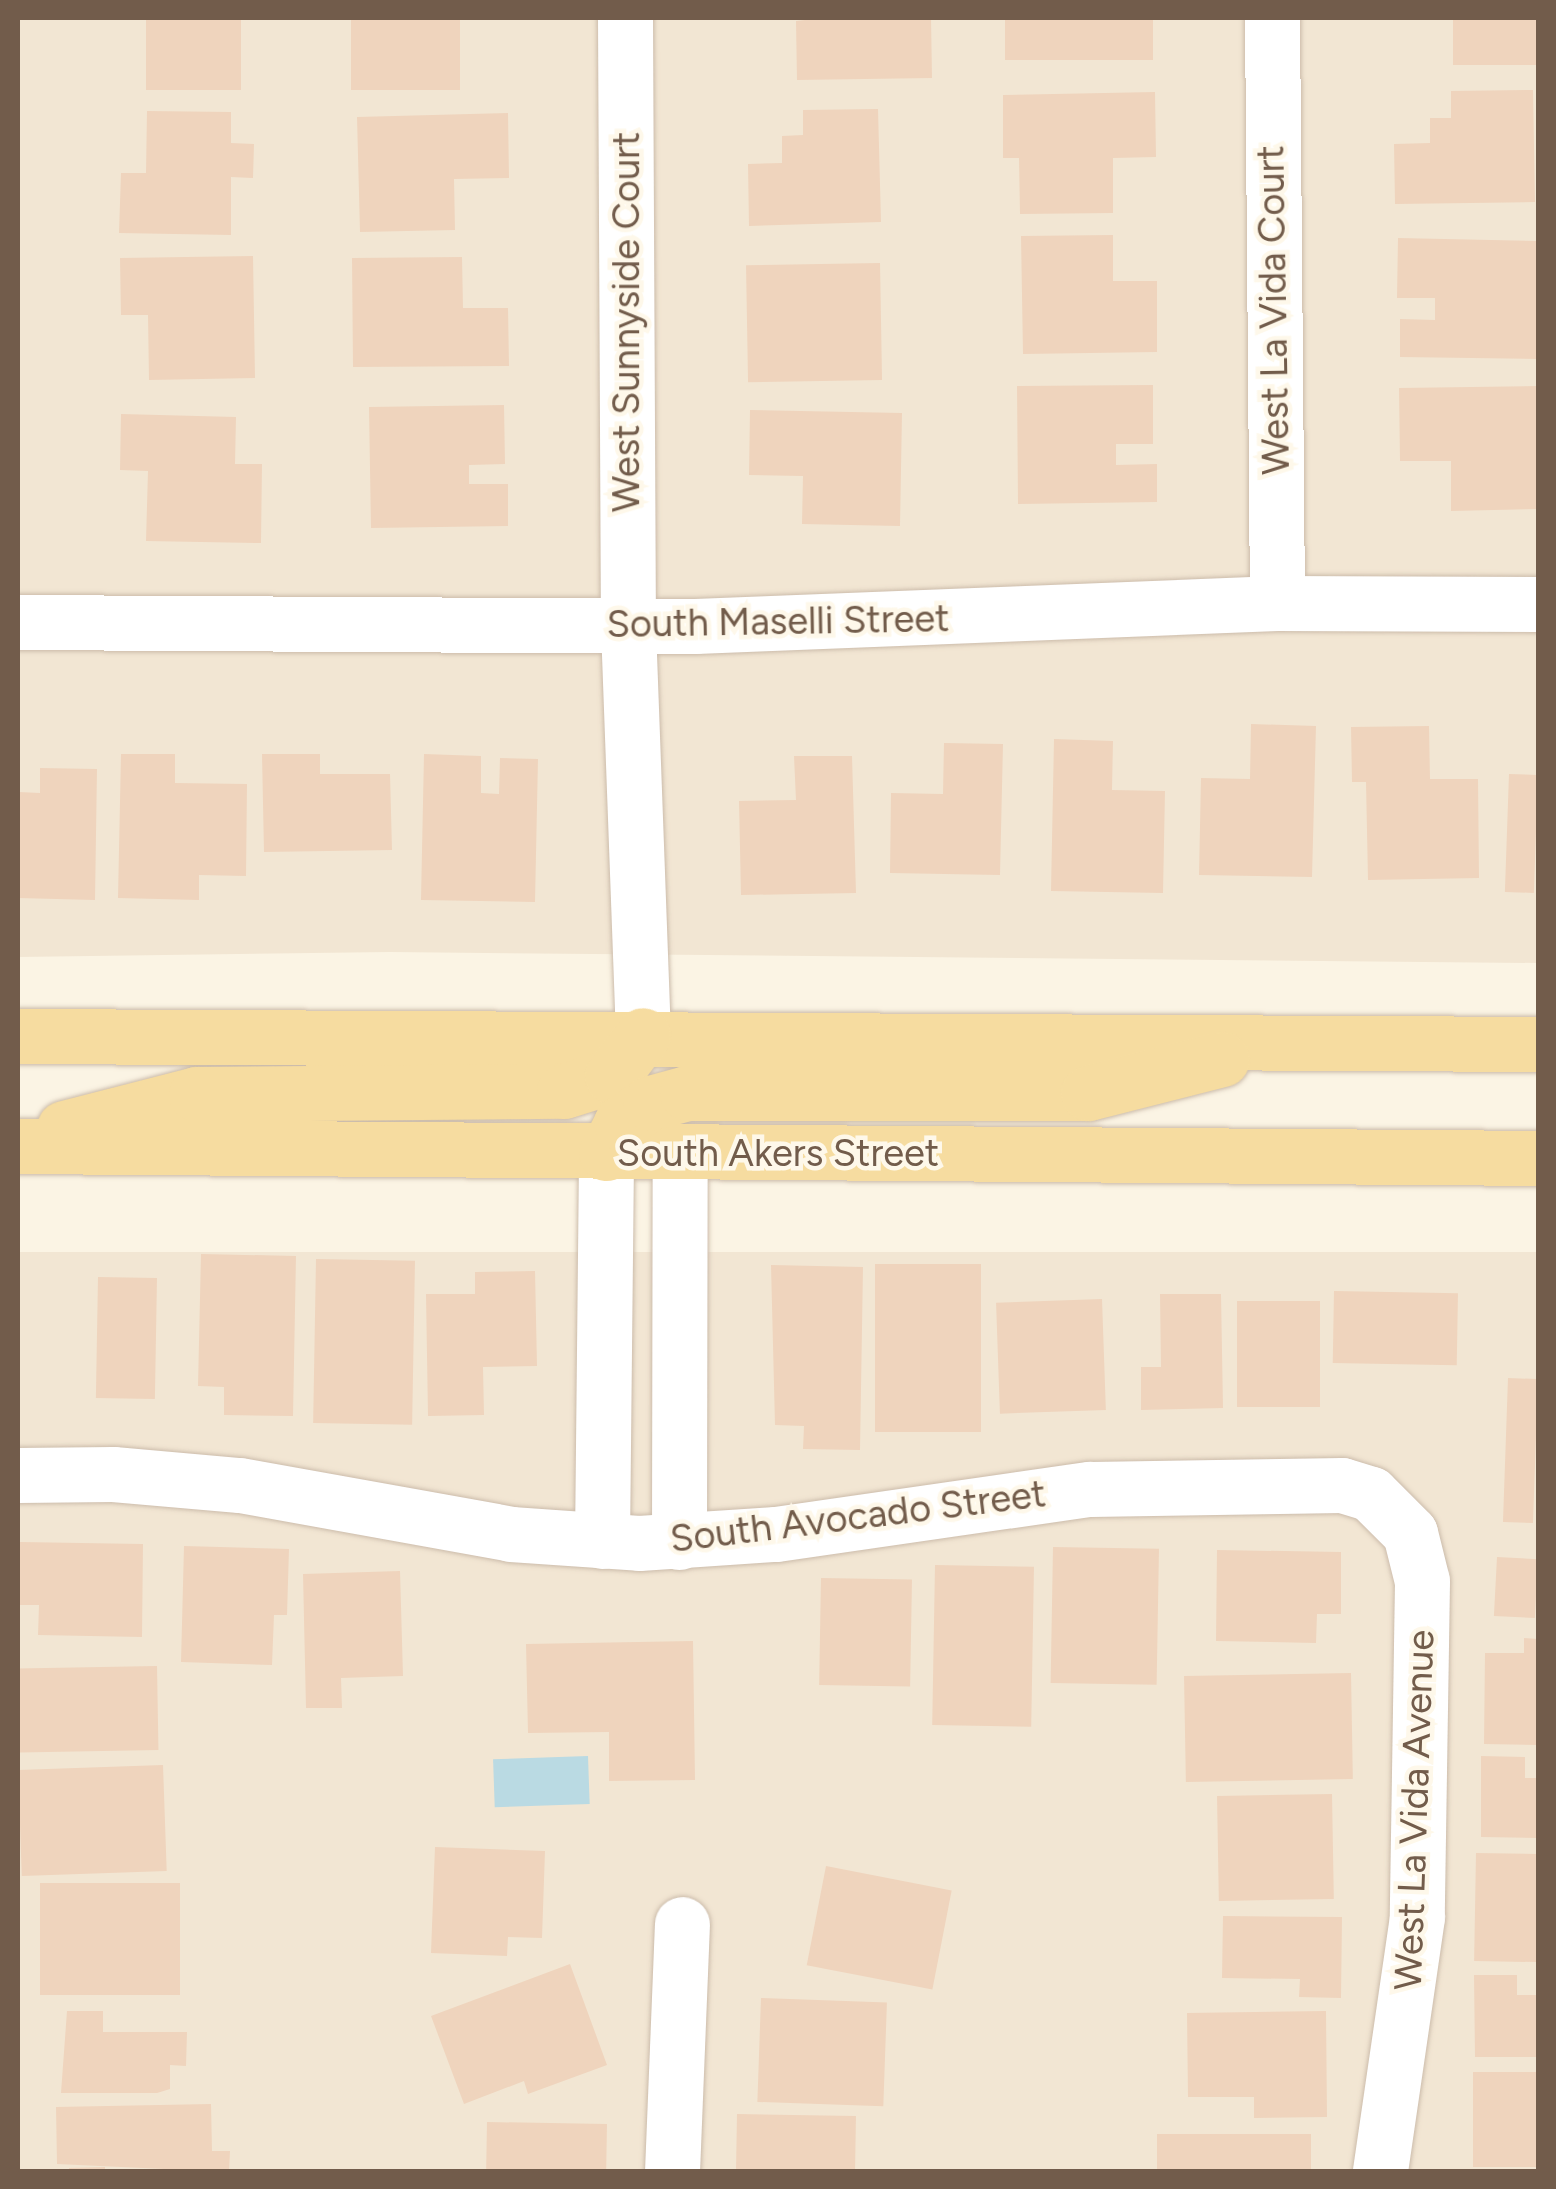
<!DOCTYPE html>
<html>
<head>
<meta charset="utf-8">
<style>
	body { margin:0 }
	#map { position:relative; width:1556px; height:2189px; overflow:hidden; background:#fbf4e4; font-family:Figtree,sans-serif }
	div>[style] { position:absolute }
	[style*='--x'] { left:calc(var(--x)*1px); top:calc(var(--y)*1px); width:calc(var(--w)*1px); rotate:calc(var(--a)*1deg) }
	.residential>* { inset:0; background:#f2e6d3; transform-origin:0 0 }
	.water>* { inset:0; background:#badae3; transform-origin:0 0 }
	.building>* { inset:0; background:#efd4bd; transform-origin:0 0 }
	.roads { filter:drop-shadow(0 0 2px #ccbcab) drop-shadow(0 0 2px #ccbcab) }
	.minor>* { height:55px; margin:-27.5px; padding:0 27.5px; transform-origin:27.5px; border-radius:27.5px; background:#fff }
	.major>* { height:55px; margin:-27.5px; padding:0 27.5px; transform-origin:27.5px; border-radius:27.5px; background:#f6dca0 }
	span { translate:-50% -50%; white-space:nowrap; text-align:center; line-height:1.15; -webkit-text-stroke:9px #fef8ea; paint-order:stroke }
	.street-label { font-size:38px; color:#725c4b }
	.frame { position:absolute; inset:0; border:20px solid #725c4b; pointer-events:none }
</style>
</head>
<body>
<div id="map">
	<div class="residential">
		<i style="clip-path:polygon(18px 18px,1538px 18px,1538px 963px,390px 952px,18px 957px)"></i>
		<i style="left:18px;top:1252px;width:1520px;height:919px"></i>
	</div>
	<div class="water">
		<i style="left:588px;top:1756px;width:48px;height:95px;rotate:88deg"></i>
	</div>
	<div class="building">
		<i style="left:146px;top:18px;width:95px;height:72px"></i>
		<i style="left:351px;top:18px;width:109px;height:72px"></i>
		<i style="clip-path:polygon(822px 18px,931px 18px,932px 78px,797px 80px,796px 21px)"></i>
		<i style="left:1005px;top:18px;width:148px;height:42px"></i>
		<i style="left:1453px;top:18px;width:85px;height:47px"></i>
		<i style="clip-path:polygon(1533px 90px,1535px 202px,1395px 204px,1394px 144px,1430px 143px,1430px 118px,1451px 118px,1451px 91px)"></i>
		<i style="clip-path:polygon(1155px 92px,1156px 157px,1113px 158px,1113px 213px,1020px 214px,1019px 158px,1003px 158px,1003px 95px)"></i>
		<i style="clip-path:polygon(878px 109px,881px 222px,749px 226px,748px 164px,782px 163px,782px 136px,803px 135px,803px 110px)"></i>
		<i style="clip-path:polygon(147px 111px,231px 112px,231px 143px,254px 144px,253px 178px,231px 177px,231px 235px,119px 233px,121px 173px,146px 173px)"></i>
		<i style="clip-path:polygon(508px 113px,509px 178px,454px 179px,455px 230px,360px 232px,357px 117px)"></i>
		<i style="clip-path:polygon(1113px 235px,1113px 281px,1157px 281px,1157px 352px,1023px 354px,1021px 236px)"></i>
		<i style="clip-path:polygon(1398px 238px,1536px 241px,1538px 359px,1400px 357px,1400px 319px,1435px 320px,1435px 298px,1397px 298px)"></i>
		<i style="clip-path:polygon(253px 256px,255px 378px,149px 380px,148px 315px,121px 315px,120px 258px)"></i>
		<i style="clip-path:polygon(462px 257px,463px 308px,508px 308px,509px 366px,353px 367px,352px 258px)"></i>
		<i style="left:880px;top:263px;width:117px;height:134px;rotate:89deg"></i>
		<i style="clip-path:polygon(1153px 385px,1153px 444px,1116px 444px,1116px 465px,1157px 464px,1157px 502px,1018px 504px,1017px 386px)"></i>
		<i style="clip-path:polygon(1538px 386px,1538px 509px,1451px 511px,1451px 461px,1400px 461px,1399px 388px)"></i>
		<i style="clip-path:polygon(504px 405px,505px 464px,469px 465px,469px 484px,508px 484px,508px 526px,371px 528px,369px 407px)"></i>
		<i style="clip-path:polygon(750px 410px,902px 413px,900px 526px,802px 524px,803px 476px,749px 475px)"></i>
		<i style="clip-path:polygon(121px 414px,236px 417px,235px 464px,262px 464px,261px 543px,146px 541px,148px 471px,120px 470px)"></i>
		<i style="clip-path:polygon(1251px 724px,1316px 726px,1312px 877px,1199px 875px,1201px 778px,1250px 779px)"></i>
		<i style="clip-path:polygon(1429px 726px,1430px 779px,1478px 779px,1479px 878px,1368px 880px,1366px 782px,1352px 782px,1351px 727px)"></i>
		<i style="clip-path:polygon(1054px 739px,1113px 741px,1112px 790px,1165px 791px,1163px 893px,1051px 891px)"></i>
		<i style="clip-path:polygon(944px 743px,1003px 744px,1000px 875px,890px 873px,891px 793px,943px 794px)"></i>
		<i style="clip-path:polygon(121px 754px,175px 754px,175px 783px,247px 784px,246px 876px,199px 875px,199px 900px,118px 898px)"></i>
		<i style="clip-path:polygon(262px 754px,320px 754px,320px 774px,390px 774px,392px 850px,264px 852px)"></i>
		<i style="clip-path:polygon(424px 754px,481px 756px,481px 793px,499px 794px,500px 758px,538px 759px,535px 902px,421px 900px)"></i>
		<i style="clip-path:polygon(794px 756px,852px 756px,856px 893px,741px 895px,739px 801px,796px 800px)"></i>
		<i style="clip-path:polygon(40px 768px,97px 769px,95px 900px,18px 898px,18px 792px,40px 793px)"></i>
		<i style="left:1509px;top:774px;width:29px;height:118px;rotate:2deg"></i>
		<i style="clip-path:polygon(201px 1254px,296px 1256px,293px 1416px,224px 1415px,224px 1387px,198px 1386px)"></i>
		<i style="left:316px;top:1259px;width:99px;height:164px;rotate:1deg"></i>
		<i style="left:981px;top:1264px;width:168px;height:106px;rotate:90deg"></i>
		<i style="clip-path:polygon(771px 1265px,863px 1267px,860px 1450px,803px 1449px,804px 1426px,775px 1425px)"></i>
		<i style="clip-path:polygon(535px 1271px,537px 1366px,483px 1367px,484px 1415px,428px 1416px,426px 1294px,475px 1294px,475px 1272px)"></i>
		<i style="left:98px;top:1277px;width:59px;height:121px;rotate:1deg"></i>
		<i style="left:1334px;top:1291px;width:124px;height:72px;rotate:1deg"></i>
		<i style="clip-path:polygon(1160px 1294px,1221px 1294px,1223px 1408px,1141px 1410px,1141px 1367px,1161px 1367px)"></i>
		<i style="left:1102px;top:1299px;width:111px;height:106px;rotate:88deg"></i>
		<i style="left:1237px;top:1301px;width:83px;height:106px"></i>
		<i style="left:1508px;top:1378px;width:30px;height:144px;rotate:2deg"></i>
		<i style="clip-path:polygon(20px 1542px,143px 1544px,142px 1637px,38px 1635px,39px 1605px,18px 1605px)"></i>
		<i style="clip-path:polygon(184px 1546px,289px 1549px,287px 1615px,274px 1615px,272px 1665px,181px 1662px)"></i>
		<i style="left:1053px;top:1547px;width:106px;height:136px;rotate:1deg"></i>
		<i style="clip-path:polygon(1217px 1550px,1341px 1552px,1341px 1614px,1317px 1614px,1316px 1643px,1216px 1641px)"></i>
		<i style="left:1497px;top:1557px;width:41px;height:59px;rotate:3deg"></i>
		<i style="left:935px;top:1565px;width:99px;height:160px;rotate:1deg"></i>
		<i style="clip-path:polygon(400px 1571px,403px 1676px,341px 1678px,342px 1708px,306px 1708px,303px 1574px)"></i>
		<i style="left:821px;top:1578px;width:91px;height:107px;rotate:1deg"></i>
		<i style="clip-path:polygon(1524px 1638px,1538px 1639px,1538px 1745px,1484px 1744px,1485px 1653px,1524px 1653px)"></i>
		<i style="clip-path:polygon(693px 1641px,695px 1780px,609px 1781px,609px 1732px,528px 1733px,526px 1644px)"></i>
		<i style="left:157px;top:1666px;width:84px;height:139px;rotate:89deg"></i>
		<i style="left:1351px;top:1673px;width:106px;height:167px;rotate:89deg"></i>
		<i style="clip-path:polygon(1481px 1756px,1525px 1757px,1525px 1778px,1538px 1778px,1538px 1838px,1481px 1837px)"></i>
		<i style="left:163px;top:1765px;width:106px;height:145px;rotate:88deg"></i>
		<i style="left:1332px;top:1794px;width:105px;height:115px;rotate:89deg"></i>
		<i style="clip-path:polygon(435px 1847px,545px 1851px,542px 1938px,508px 1937px,507px 1956px,431px 1953px)"></i>
		<i style="left:1476px;top:1853px;width:62px;height:108px;rotate:1deg"></i>
		<i style="left:826px;top:1866px;width:128px;height:101px;rotate:11deg"></i>
		<i style="left:40px;top:1883px;width:140px;height:112px"></i>
		<i style="clip-path:polygon(1223px 1916px,1342px 1917px,1341px 1998px,1299px 1997px,1300px 1979px,1222px 1978px)"></i>
		<i style="clip-path:polygon(570px 1964px,607px 2065px,528px 2094px,524px 2081px,464px 2104px,431px 2016px)"></i>
		<i style="clip-path:polygon(1474px 1975px,1517px 1975px,1517px 1995px,1538px 1995px,1538px 2057px,1475px 2057px)"></i>
		<i style="left:761px;top:1998px;width:126px;height:104px;rotate:2deg"></i>
		<i style="clip-path:polygon(67px 2011px,103px 2011px,103px 2032px,187px 2032px,186px 2066px,170px 2065px,170px 2089px,157px 2093px,61px 2093px)"></i>
		<i style="clip-path:polygon(1326px 2011px,1327px 2117px,1254px 2118px,1254px 2097px,1188px 2097px,1187px 2013px)"></i>
		<i style="left:1538px;top:2072px;width:95px;height:65px;rotate:90deg"></i>
		<i style="clip-path:polygon(211px 2104px,212px 2151px,230px 2151px,229px 2172px,57px 2164px,56px 2107px)"></i>
		<i style="left:737px;top:2114px;width:119px;height:58px;rotate:1deg"></i>
		<i style="left:487px;top:2122px;width:120px;height:50px;rotate:1deg"></i>
		<i style="left:1311px;top:2134px;width:38px;height:154px;rotate:90deg"></i>
		<i style="clip-path:polygon(105px 2167px,105px 2172px,69px 2172px,69px 2168px)"></i>
	</div>
	<div class="roads">
		<div class="minor">
			<i style="--x:625;--y:18;--w:609;--a:89.72"></i>
			<i style="--x:628;--y:627;--w:408;--a:87.9"></i>
			<i style="--x:1272;--y:18;--w:585;--a:89.51"></i>
			<i style="--x:18;--y:622;--w:677;--a:0.34"></i>
			<i style="--x:695;--y:626;--w:582;--a:-2.26"></i>
			<i style="--x:1277;--y:603;--w:261;--a:0.2"></i>
			<i style="--x:18;--y:1475;--w:95;--a:-0.6"></i>
			<i style="--x:113;--y:1474;--w:127;--a:5"></i>
			<i style="--x:240;--y:1485;--w:275;--a:10.2"></i>
			<i style="--x:511;--y:1534;--w:128;--a:4"></i>
			<i style="--x:639;--y:1543;--w:137;--a:-3.8"></i>
			<i style="--x:776;--y:1534;--w:317;--a:-8.2"></i>
			<i style="--x:1090;--y:1489;--w:252;--a:-0.9"></i>
			<i style="--x:1342;--y:1485;--w:30;--a:17"></i>
			<i style="--x:1371;--y:1494;--w:55;--a:45"></i>
			<i style="--x:1410;--y:1533;--w:49;--a:76"></i>
			<i style="--x:1422;--y:1581;--w:336;--a:90.9"></i>
			<i style="--x:1417;--y:1917;--w:258;--a:98.3"></i>
			<i style="--x:602;--y:1541;--w:388;--a:-89.4"></i>
			<i style="--x:679;--y:1542;--w:389;--a:-89.9"></i>
			<i style="--x:672;--y:2172;--w:248;--a:-87.7"></i>
		</div>
		<div class="major">
			<i style="--x:18;--y:1036;--w:1520;--a:0.3"></i>
			<i style="--x:64;--y:1128;--w:136;--a:-14.4"></i>
			<i style="--x:196;--y:1094;--w:368;--a:-0.5"></i>
			<i style="--x:564;--y:1091;--w:50;--a:-17.4"></i>
			<i style="--x:612;--y:1076;--w:51;--a:-52.9"></i>
			<i style="--x:18;--y:1146;--w:1520;--a:0.45"></i>
			<i style="--x:606;--y:1153;--w:34;--a:-63"></i>
			<i style="--x:621;--y:1123;--w:35;--a:-35"></i>
			<i style="--x:650;--y:1103;--w:38;--a:-15"></i>
			<i style="--x:687;--y:1093;--w:401;--a:0"></i>
			<i style="--x:1088;--y:1093;--w:138;--a:-14.2"></i>
		</div>
	</div>
	<div class="street-label">
		<span style="left:1274px;top:310px;rotate:-91deg">West La Vida Court</span>
		<span style="left:627px;top:322px;rotate:-90deg">West Sunnyside Court</span>
		<span style="left:778px;top:622px;rotate:-1deg">South Maselli Street</span>
		<span style="left:778px;top:1154px">South Akers Street</span>
		<span style="left:858px;top:1517px;rotate:-7deg">South Avocado Street</span>
		<span style="left:1415px;top:1810px;rotate:-88deg">West La Vida Avenue</span>
	</div>
	<div class="frame"></div>
</div>
</body>
</html>
